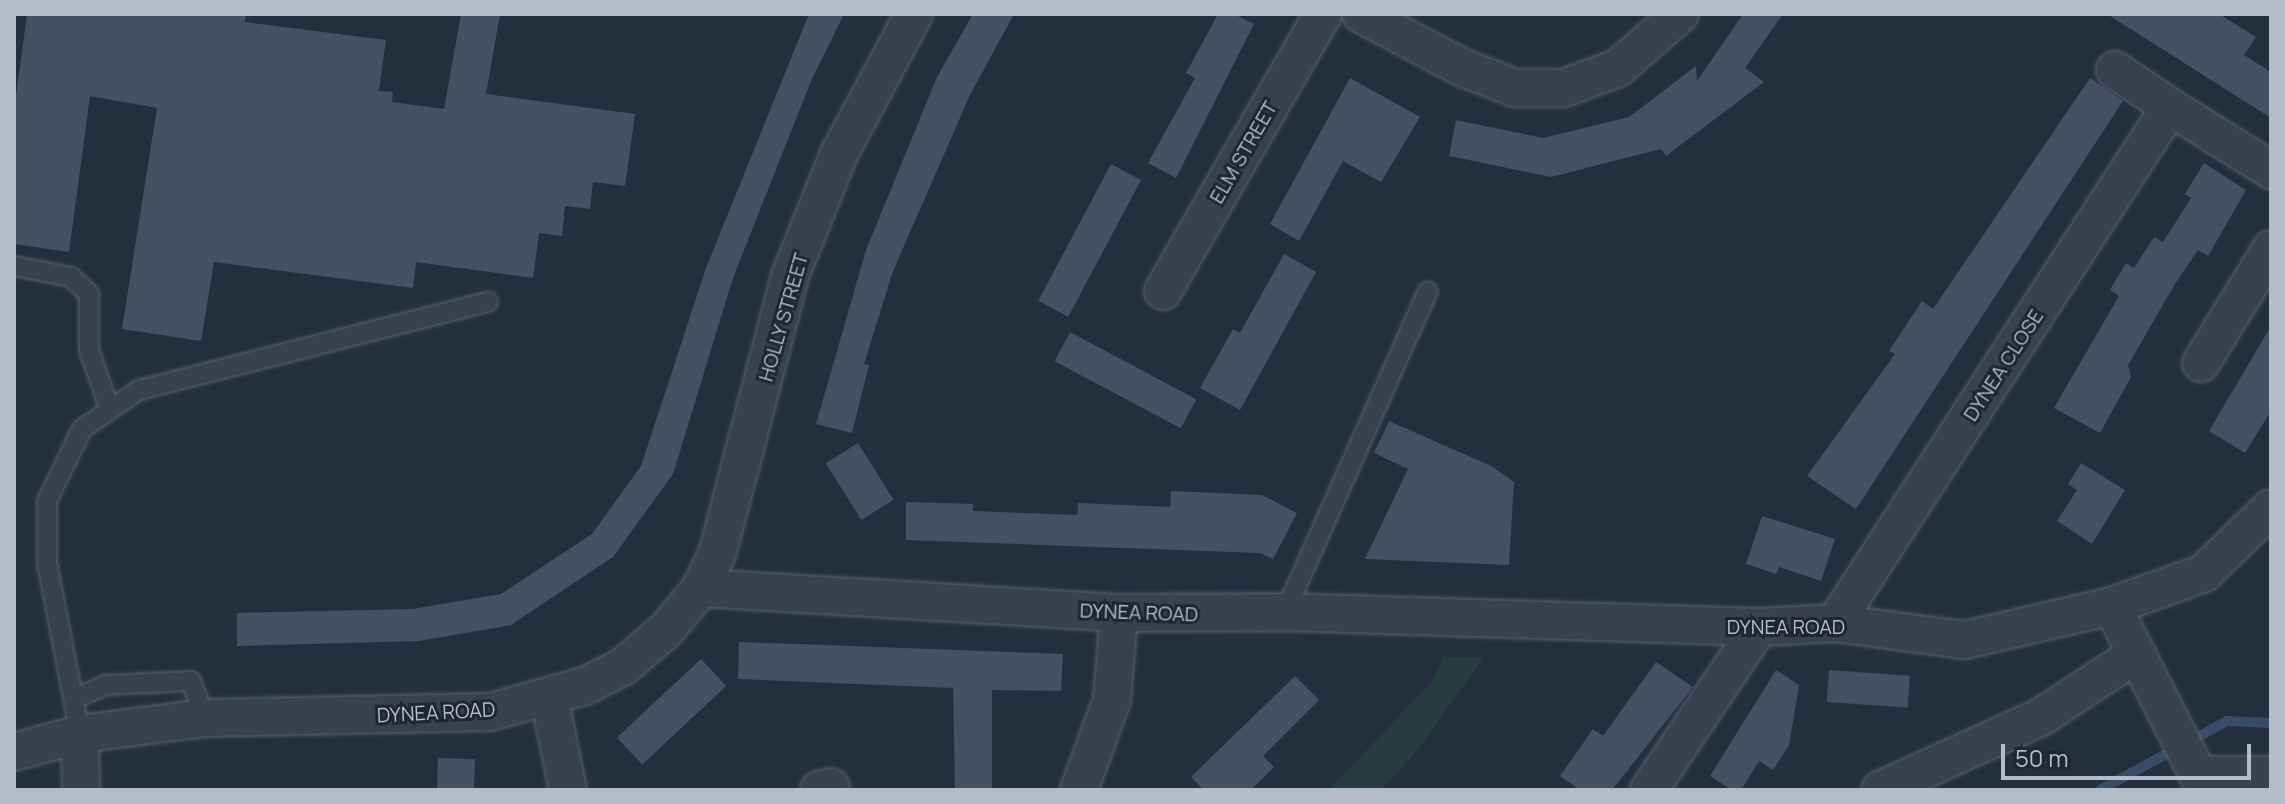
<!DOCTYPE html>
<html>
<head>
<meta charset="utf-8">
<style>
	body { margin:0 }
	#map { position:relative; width:2285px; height:804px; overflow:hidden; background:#242f3e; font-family:Manrope,sans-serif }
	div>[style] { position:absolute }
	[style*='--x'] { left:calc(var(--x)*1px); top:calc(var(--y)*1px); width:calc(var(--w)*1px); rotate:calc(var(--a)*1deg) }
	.green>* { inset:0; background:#263c3f }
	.stream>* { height:10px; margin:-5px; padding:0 5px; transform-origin:5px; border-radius:5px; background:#394c67 }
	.building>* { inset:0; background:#455162; transform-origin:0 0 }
	.roads { filter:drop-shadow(0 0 2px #565f6c) drop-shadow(0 0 2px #565f6c) }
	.lane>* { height:18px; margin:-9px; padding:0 9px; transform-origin:9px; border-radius:9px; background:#38414e }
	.street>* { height:36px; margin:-18px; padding:0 18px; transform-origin:18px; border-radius:18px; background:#38414e }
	span { translate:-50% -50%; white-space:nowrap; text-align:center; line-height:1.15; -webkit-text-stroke:6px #1d2633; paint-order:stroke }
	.street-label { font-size:20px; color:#b4bcc9 }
	.frame { position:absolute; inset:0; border:16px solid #b4bcc9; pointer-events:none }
	.scale { position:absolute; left:2001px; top:744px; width:250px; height:36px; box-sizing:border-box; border:4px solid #b4bcc9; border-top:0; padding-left:10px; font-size:24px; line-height:28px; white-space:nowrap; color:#b4bcc9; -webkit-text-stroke:6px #1d2633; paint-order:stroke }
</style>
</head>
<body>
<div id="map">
	<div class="green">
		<i style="clip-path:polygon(1444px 657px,1484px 657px,1416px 752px,1381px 790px,1329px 790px,1431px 682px)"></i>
	</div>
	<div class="stream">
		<i style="--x:2100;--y:790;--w:145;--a:-28.5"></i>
		<i style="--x:2227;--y:721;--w:44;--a:2.6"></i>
	</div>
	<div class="building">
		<i style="clip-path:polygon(27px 14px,246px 14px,245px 22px,386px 40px,379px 91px,393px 92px,392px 102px,444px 109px,461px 14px,500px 14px,486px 94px,635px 114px,625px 186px,593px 182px,590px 209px,565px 206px,562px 236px,539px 233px,533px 278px,416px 262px,413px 288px,214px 262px,201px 341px,122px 329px,157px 108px,90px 96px,69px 252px,14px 244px,14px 110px)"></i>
		<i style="clip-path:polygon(809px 14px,844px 14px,811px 81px,733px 278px,673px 474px,613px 557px,511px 625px,419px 641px,237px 646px,237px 613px,413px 609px,501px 594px,592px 534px,641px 466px,706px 268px)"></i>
		<i style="clip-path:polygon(973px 14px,1014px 14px,970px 95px,893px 271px,864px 364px,869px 365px,852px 433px,816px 424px,866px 250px,937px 77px)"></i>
		<i style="clip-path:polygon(1218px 14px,1234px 14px,1254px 24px,1176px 178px,1148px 163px,1195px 78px,1186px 73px)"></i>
		<i style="clip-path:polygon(1743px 14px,1783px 14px,1745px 68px,1764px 82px,1666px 156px,1661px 149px,1551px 177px,1449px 156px,1456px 120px,1543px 138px,1629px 117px,1696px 66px,1697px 81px)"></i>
		<i style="clip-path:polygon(2107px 14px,2219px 14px,2256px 37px,2244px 55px,2271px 72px,2271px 118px)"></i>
		<i style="clip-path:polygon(1350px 78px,1420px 117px,1381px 182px,1343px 161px,1299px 241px,1270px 224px)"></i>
		<i style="clip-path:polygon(2090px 78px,2123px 101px,1856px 509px,1807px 476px,1895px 354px,1889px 351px,1922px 301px,1933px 309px)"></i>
		<i style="clip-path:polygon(2204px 163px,2246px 190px,2208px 256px,2198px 250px,2175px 284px,2128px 365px,2131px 377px,2100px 433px,2054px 408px,2119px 296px,2110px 290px,2126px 263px,2134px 268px,2154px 237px,2163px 242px,2191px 198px,2185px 194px)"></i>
		<i style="left:1111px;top:164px;width:34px;height:155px;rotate:28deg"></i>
		<i style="clip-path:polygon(1284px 254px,1316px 272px,1240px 410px,1200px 388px,1233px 329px,1240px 333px)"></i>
		<i style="clip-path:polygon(2271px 326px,2271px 411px,2245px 453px,2209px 431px)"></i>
		<i style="left:1070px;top:332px;width:143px;height:33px;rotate:28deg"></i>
		<i style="clip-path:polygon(1389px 421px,1491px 466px,1514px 482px,1509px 565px,1365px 559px,1408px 469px,1374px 453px)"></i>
		<i style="left:858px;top:443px;width:67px;height:38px;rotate:58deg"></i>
		<i style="clip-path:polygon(2081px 463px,2125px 490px,2092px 544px,2057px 521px,2077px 490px,2068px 484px)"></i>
		<i style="clip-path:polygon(1171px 491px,1262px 495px,1297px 513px,1273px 559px,1260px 553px,906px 540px,906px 502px,973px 504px,973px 511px,1077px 515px,1078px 503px,1170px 507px)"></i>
		<i style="clip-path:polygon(1762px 516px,1835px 539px,1821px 581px,1779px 567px,1776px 574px,1746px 564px)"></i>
		<i style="clip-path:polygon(739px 642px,1063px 654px,1061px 691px,992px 690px,992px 790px,955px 790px,953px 688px,738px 679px)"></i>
		<i style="left:701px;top:659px;width:37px;height:115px;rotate:47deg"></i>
		<i style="clip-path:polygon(1656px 662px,1693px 687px,1612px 790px,1580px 790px,1560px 776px,1593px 729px,1603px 736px)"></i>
		<i style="clip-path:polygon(1776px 670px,1799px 685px,1789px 745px,1773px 770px,1759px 761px,1741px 790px,1732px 790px,1710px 776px)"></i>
		<i style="left:1829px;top:670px;width:81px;height:32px;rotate:4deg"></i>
		<i style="clip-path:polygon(1295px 676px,1319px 700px,1263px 756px,1274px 767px,1251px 790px,1204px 790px,1191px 777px)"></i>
		<i style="left:438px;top:758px;width:37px;height:32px;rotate:2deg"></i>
	</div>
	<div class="roads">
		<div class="lane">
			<i style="--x:14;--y:266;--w:58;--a:10.9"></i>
			<i style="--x:71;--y:277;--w:25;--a:43"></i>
			<i style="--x:89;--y:294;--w:56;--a:90"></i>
			<i style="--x:89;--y:350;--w:60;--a:70.7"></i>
			<i style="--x:1285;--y:612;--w:351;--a:-66"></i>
			<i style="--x:74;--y:699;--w:34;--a:-24"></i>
			<i style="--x:105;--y:685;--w:86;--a:-2.7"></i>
			<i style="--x:191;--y:681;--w:40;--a:69"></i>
			<i style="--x:80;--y:734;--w:174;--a:-100.9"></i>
			<i style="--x:47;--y:563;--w:62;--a:-90"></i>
			<i style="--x:47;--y:501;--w:80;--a:-64.1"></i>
			<i style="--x:82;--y:429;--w:69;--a:-34.4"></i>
			<i style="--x:139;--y:390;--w:360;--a:-14.2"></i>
		</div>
		<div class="street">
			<i style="--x:1361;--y:14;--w:113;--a:27.9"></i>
			<i style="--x:1461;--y:67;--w:58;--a:21.3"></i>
			<i style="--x:1515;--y:88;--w:49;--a:0"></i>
			<i style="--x:1564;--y:88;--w:58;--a:-20.3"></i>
			<i style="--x:1618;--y:68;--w:82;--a:-41.1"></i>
			<i style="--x:2115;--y:70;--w:66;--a:33.9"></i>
			<i style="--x:1163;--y:291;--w:320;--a:-60"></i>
			<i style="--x:2201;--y:363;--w:134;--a:-58.4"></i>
			<i style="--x:701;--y:588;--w:419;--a:3.4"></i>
			<i style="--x:1119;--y:613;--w:166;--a:-0.3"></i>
			<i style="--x:1285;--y:612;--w:474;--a:1.8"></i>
			<i style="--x:1759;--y:627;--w:76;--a:-3"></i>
			<i style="--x:1835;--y:623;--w:131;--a:7.5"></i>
			<i style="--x:1965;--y:640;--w:151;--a:-13"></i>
			<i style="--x:2112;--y:606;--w:98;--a:-19.7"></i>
			<i style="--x:2204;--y:573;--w:93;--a:-44.1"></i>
			<i style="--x:2112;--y:606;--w:190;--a:63"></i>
			<i style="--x:2198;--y:775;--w:73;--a:0"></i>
			<i style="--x:1835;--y:623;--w:615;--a:-57.01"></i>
			<i style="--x:2170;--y:107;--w:119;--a:32"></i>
			<i style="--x:549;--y:697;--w:95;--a:78.5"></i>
			<i style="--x:80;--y:734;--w:56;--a:89"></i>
			<i style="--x:14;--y:752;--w:68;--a:-15.3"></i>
			<i style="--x:80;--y:734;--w:126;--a:-7.3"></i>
			<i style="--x:205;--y:718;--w:285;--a:-1.2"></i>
			<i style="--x:490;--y:712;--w:98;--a:-15.3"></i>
			<i style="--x:585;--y:686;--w:44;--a:-27.1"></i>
			<i style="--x:624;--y:666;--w:55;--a:-40.6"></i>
			<i style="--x:666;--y:630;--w:55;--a:-50.2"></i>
			<i style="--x:701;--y:588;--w:41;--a:-65.3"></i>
			<i style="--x:718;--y:551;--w:284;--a:-75.3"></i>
			<i style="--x:790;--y:276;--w:131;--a:-68.1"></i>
			<i style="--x:839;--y:154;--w:159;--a:-61.8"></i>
			<i style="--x:819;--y:790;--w:12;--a:-14"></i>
			<i style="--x:1079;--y:790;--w:96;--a:-69.9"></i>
			<i style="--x:1112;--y:700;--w:87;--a:-85.4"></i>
			<i style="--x:1649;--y:790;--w:197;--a:-56"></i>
			<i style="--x:1880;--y:790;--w:177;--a:-24.4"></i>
			<i style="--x:2041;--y:717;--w:115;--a:-33.3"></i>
		</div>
	</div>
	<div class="street-label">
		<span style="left:1243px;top:152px;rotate:-60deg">ELM STREET</span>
		<span style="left:783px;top:317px;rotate:-74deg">HOLLY STREET</span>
		<span style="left:2003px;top:365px;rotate:-57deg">DYNEA CLOSE</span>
		<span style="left:1139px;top:612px;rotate:2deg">DYNEA ROAD</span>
		<span style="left:1786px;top:626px">DYNEA ROAD</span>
		<span style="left:436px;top:712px;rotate:-3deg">DYNEA ROAD</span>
	</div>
	<div class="frame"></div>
	<div class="scale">50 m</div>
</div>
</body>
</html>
